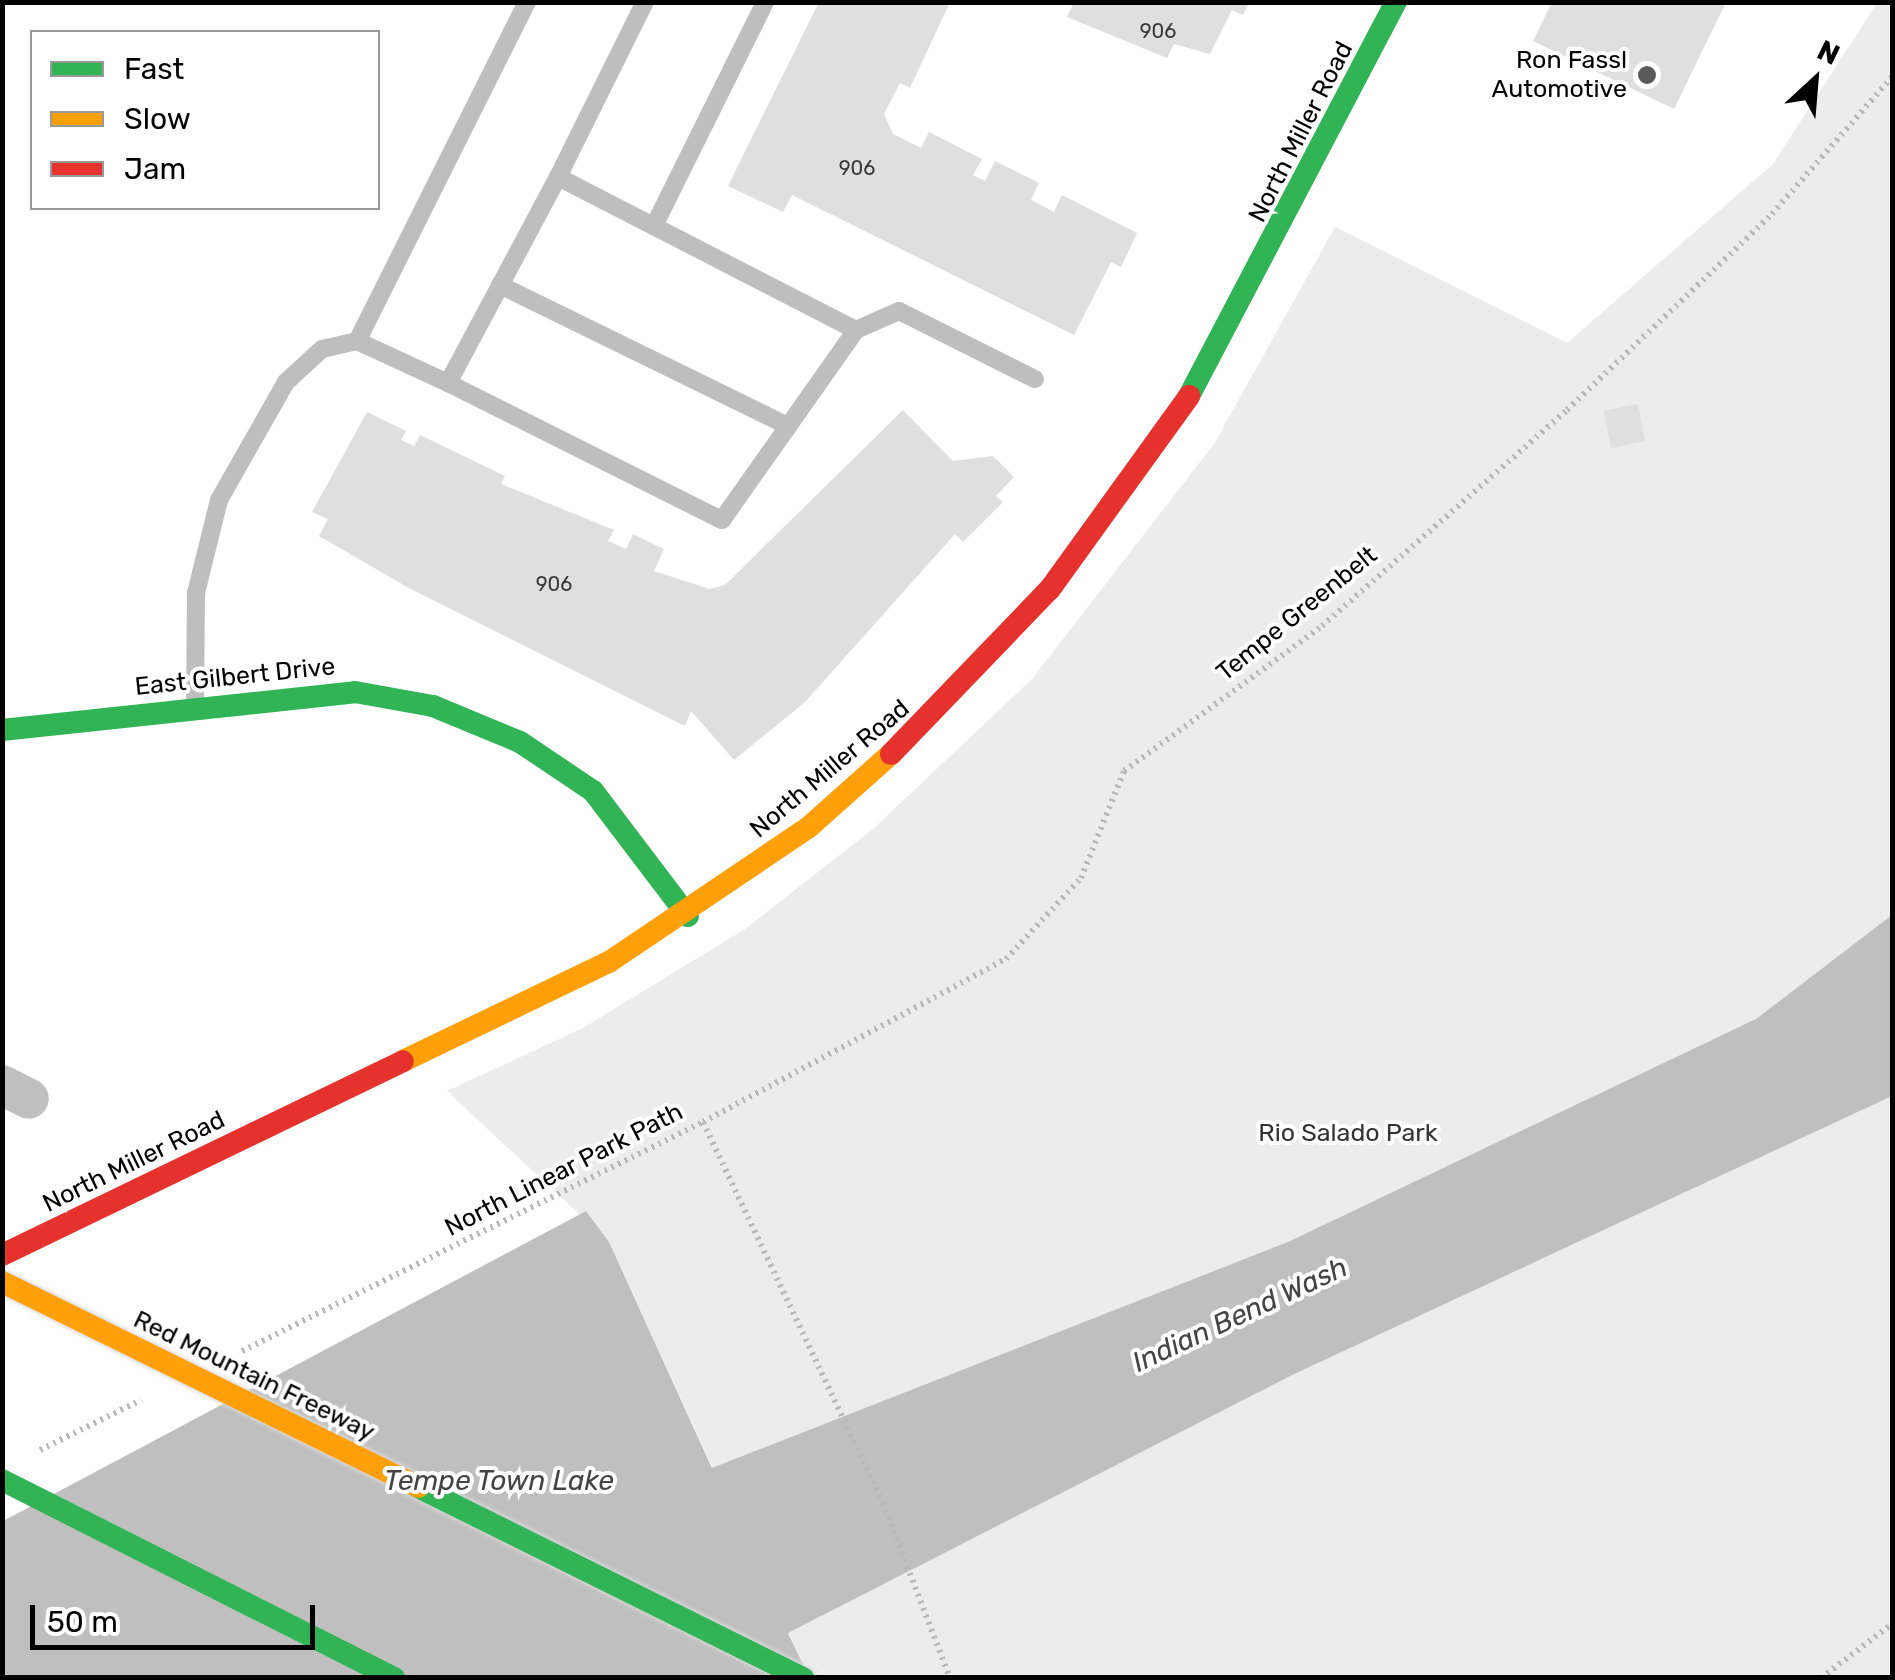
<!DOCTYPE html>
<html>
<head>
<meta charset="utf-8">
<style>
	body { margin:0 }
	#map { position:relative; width:1895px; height:1680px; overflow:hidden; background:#fff; font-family:Rubik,sans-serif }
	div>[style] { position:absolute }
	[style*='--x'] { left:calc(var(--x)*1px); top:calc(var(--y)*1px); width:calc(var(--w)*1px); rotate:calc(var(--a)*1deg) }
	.green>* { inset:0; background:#ececec }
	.water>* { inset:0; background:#bfbfbf }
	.canal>* { height:40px; margin:-20px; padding:0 20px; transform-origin:20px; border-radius:20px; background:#bfbfbf }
	.building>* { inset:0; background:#dfdfdf; transform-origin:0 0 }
	.path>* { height:6px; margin-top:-3px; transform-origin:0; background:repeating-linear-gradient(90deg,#b9b9b9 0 2.5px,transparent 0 7.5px) }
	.lane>* { height:18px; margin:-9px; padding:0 9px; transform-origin:9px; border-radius:9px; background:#bebebe }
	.fast>* { height:22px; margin:-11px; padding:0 11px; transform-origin:11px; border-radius:11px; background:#30b455 }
	.slow>* { height:22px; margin:-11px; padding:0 11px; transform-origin:11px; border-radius:11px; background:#ff9f0a }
	.jam>* { height:22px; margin:-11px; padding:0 11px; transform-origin:11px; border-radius:11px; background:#e5322d }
	.bridges { filter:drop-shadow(0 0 2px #dbdbdb) drop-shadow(0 0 2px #dbdbdb) }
	.fast-bridge>* { height:22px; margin:-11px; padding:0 11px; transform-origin:11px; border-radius:11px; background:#30b455 }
	.slow-bridge>* { height:22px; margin:-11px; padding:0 11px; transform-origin:11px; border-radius:11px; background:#ff9f0a }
	.dots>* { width:28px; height:28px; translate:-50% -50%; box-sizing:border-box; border:5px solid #fff; border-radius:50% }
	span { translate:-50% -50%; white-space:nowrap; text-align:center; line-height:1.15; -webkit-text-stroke:8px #fff; paint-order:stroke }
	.number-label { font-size:20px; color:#383838 }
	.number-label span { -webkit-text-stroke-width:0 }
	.poi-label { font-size:25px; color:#000 }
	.right { translate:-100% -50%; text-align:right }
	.street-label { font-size:25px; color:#000 }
	.park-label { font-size:25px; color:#333 }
	.water-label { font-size:28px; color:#444; font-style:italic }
	.frame { position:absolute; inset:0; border:5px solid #000; pointer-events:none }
	.legend { position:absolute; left:30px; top:30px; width:350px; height:180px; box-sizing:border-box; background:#fff; border:2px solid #999; margin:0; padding:12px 18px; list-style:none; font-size:30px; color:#000 }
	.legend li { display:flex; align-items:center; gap:20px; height:50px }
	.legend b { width:50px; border:2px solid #999 }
	.north { position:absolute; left:1765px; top:30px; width:100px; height:100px; -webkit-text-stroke:8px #fff; paint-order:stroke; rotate:26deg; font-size:28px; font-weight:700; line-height:40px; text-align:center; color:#000 }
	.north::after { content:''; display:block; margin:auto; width:35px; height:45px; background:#000; clip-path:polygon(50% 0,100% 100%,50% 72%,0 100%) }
	.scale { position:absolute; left:30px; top:1605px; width:285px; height:45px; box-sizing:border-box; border:5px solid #000; border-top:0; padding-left:12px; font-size:30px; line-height:35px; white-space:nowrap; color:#000; -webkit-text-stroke:8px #fff; paint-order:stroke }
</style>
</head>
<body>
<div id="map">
	<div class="green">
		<i style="clip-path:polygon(1877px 3px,1892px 3px,1892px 1677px,809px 1677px,609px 1242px,447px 1091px,583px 1028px,745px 929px,873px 829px,1032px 679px,1214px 444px,1335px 227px,1567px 343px,1773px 164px)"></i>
	</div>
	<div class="water">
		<i style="clip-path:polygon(1892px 915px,1892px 1096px,1292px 1375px,788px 1633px,809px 1677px,3px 1678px,3px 1521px,586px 1211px,609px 1242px,712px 1468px,1288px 1242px,1756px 1019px)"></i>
	</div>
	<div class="canal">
		<i style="--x:2;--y:1085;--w:30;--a:27"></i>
	</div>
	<div class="building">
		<i style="clip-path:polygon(819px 2px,950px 2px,910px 88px,900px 83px,884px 114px,893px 134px,921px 148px,929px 132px,982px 159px,973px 175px,985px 181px,995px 161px,1039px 183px,1031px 200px,1054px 212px,1062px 195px,1137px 233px,1121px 267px,1111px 262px,1074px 335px,792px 195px,783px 212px,728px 186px)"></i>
		<i style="clip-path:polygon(1074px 2px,1250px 2px,1243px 15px,1232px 10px,1210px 54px,1174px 44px,1167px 58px,1067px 17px)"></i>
		<i style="clip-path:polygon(1552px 2px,1726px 2px,1674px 109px,1533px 41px)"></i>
		<i style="left:1638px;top:404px;width:38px;height:35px;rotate:79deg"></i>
		<i style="clip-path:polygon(903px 410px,953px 461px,993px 456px,1014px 477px,996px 496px,1003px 502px,963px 542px,955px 534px,805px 702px,734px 760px,691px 711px,685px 726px,407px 587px,319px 536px,328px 519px,312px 512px,367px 412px,406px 431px,401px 440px,414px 446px,420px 435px,505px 476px,501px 484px,614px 530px,608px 541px,626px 549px,633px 534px,664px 549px,654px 571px,710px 589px,725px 585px)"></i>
	</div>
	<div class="path">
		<i style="--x:703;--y:1122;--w:344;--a:-28.3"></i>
		<i style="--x:1006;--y:959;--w:110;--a:-47.2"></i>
		<i style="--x:1081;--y:878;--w:115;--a:-68.1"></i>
		<i style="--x:1124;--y:771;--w:245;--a:-36.2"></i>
		<i style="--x:1322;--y:626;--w:327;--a:-41.4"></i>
		<i style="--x:1567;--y:410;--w:284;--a:-43.7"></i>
		<i style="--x:1772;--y:214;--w:182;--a:-48.8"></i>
		<i style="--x:242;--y:1351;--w:515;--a:-26.42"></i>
		<i style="--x:703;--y:1122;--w:421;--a:64.7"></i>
		<i style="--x:883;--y:1503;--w:187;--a:69.1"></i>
		<i style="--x:40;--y:1450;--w:113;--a:-26.3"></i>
		<i style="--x:1821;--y:1678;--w:89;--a:-37.3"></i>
	</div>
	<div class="lane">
		<i style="--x:527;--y:2;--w:379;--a:116.6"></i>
		<i style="--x:357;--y:341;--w:100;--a:24.8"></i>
		<i style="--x:448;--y:383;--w:234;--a:-61.9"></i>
		<i style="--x:558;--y:177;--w:335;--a:27.2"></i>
		<i style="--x:856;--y:330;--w:47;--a:-23.8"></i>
		<i style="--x:899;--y:311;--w:152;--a:26.6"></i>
		<i style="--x:558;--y:177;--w:195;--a:-63.6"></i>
		<i style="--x:654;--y:226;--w:250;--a:-63.6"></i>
		<i style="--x:500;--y:285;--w:321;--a:26.1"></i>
		<i style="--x:448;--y:383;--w:306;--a:26.6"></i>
		<i style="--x:722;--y:520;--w:232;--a:-54.8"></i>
		<i style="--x:195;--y:706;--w:113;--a:-89.5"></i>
		<i style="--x:196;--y:593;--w:96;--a:-76.1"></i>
		<i style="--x:219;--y:500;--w:136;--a:-60.4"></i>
		<i style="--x:286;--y:382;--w:49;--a:-42.5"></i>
		<i style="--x:322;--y:349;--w:36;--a:-13"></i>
	</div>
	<div class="fast">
		<i style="--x:1189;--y:396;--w:445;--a:-62.3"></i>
		<i style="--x:2;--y:730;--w:355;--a:-6.1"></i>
		<i style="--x:355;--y:692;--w:79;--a:10.2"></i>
		<i style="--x:433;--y:706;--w:94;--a:22.5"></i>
		<i style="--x:520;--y:742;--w:88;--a:33.9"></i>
		<i style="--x:593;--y:791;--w:157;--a:52.8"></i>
		<i style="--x:2;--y:1480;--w:439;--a:26.8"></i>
	</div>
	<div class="slow">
		<i style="--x:403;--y:1061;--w:229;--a:-25.7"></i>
		<i style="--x:609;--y:962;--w:241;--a:-34"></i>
		<i style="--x:809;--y:827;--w:110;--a:-41.7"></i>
	</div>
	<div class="jam">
		<i style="--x:891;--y:754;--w:229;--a:-46.1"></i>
		<i style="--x:1050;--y:589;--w:238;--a:-54.2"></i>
		<i style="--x:2;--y:1255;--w:445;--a:-25.8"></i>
	</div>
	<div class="bridges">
		<div class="fast-bridge">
			<i style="--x:418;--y:1487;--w:430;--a:26.4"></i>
		</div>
		<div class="slow-bridge">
			<i style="--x:2;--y:1282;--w:464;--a:26.2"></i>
		</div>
	</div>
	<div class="dots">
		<i style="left:1647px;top:75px;background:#595959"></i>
	</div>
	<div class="number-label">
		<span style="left:1158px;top:31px">906</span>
		<span style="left:857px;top:168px">906</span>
		<span style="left:554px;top:584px">906</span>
	</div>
	<div class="poi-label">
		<span class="right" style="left:1627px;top:75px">Ron Fassl<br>Automotive</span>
	</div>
	<div class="street-label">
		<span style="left:1301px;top:132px;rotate:-63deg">North Miller Road</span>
		<span style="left:1297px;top:614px;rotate:-39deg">Tempe Greenbelt</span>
		<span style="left:235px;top:677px;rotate:-6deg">East Gilbert Drive</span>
		<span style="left:830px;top:769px;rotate:-40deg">North Miller Road</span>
		<span style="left:134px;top:1162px;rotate:-26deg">North Miller Road</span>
		<span style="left:564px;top:1170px;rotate:-27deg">North Linear Park Path</span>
		<span style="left:254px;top:1376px;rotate:26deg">Red Mountain Freeway</span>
	</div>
	<div class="park-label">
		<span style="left:1348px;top:1133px">Rio Salado Park</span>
	</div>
	<div class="water-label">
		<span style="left:1240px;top:1315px;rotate:-25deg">Indian Bend Wash</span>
		<span style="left:499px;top:1481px">Tempe Town Lake</span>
	</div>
	<div class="frame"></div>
	<ul class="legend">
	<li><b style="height:12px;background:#30b455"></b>Fast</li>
	<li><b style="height:12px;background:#ff9f0a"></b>Slow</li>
	<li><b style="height:12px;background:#e5322d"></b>Jam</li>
	</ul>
	<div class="north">N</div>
	<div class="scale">50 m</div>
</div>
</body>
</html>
